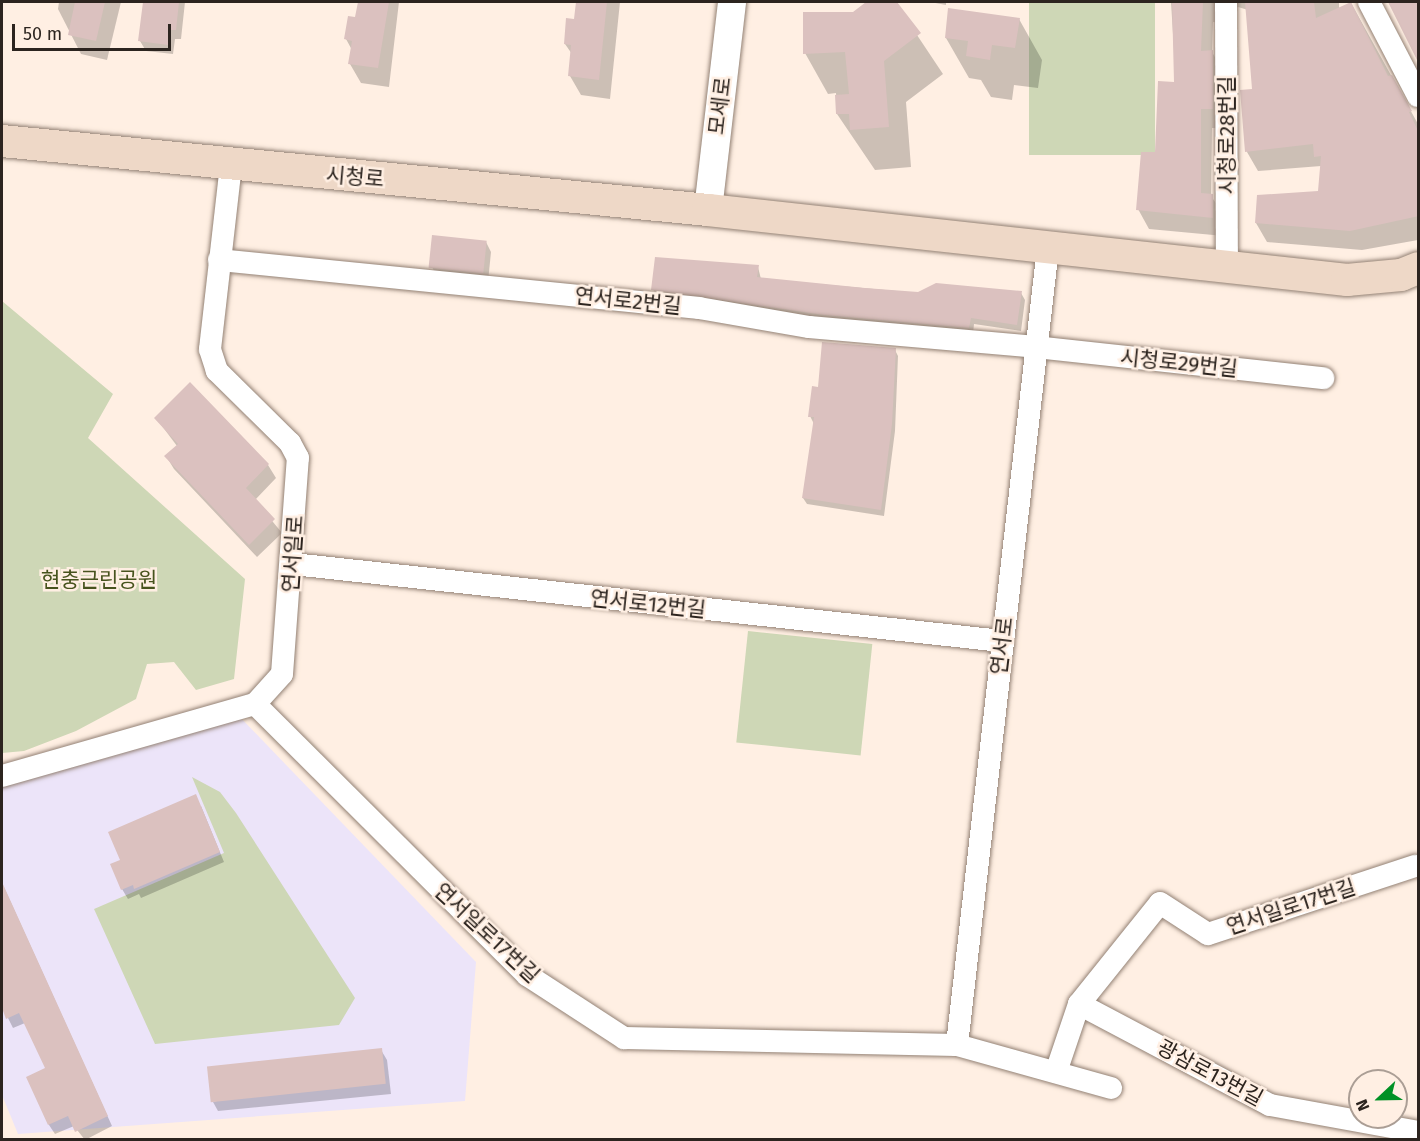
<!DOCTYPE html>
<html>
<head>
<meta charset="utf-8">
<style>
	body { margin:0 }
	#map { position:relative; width:1420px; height:1141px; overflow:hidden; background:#ffefe3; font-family:"Fira Sans","Noto Sans KR",sans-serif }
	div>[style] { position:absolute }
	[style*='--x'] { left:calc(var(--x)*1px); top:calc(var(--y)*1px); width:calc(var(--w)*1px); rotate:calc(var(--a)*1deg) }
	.education>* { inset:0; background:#ece4f9 }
	.green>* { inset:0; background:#ced7b6; transform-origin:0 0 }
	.shadow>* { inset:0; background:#0003 }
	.building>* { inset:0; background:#dbc1bf; transform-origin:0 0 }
	.roads { filter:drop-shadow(0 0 2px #938174) drop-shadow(0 0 2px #938174) }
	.minor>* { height:22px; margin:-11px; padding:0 11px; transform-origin:11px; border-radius:11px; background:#fff }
	.tertiary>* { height:28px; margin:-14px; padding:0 14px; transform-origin:14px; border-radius:14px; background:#fff }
	.secondary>* { height:32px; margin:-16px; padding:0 16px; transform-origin:16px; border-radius:16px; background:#eed8c7 }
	span { translate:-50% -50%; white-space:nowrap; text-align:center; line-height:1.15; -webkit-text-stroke:5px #ffefe3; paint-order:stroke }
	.street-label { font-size:21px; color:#2c241f }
	.park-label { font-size:21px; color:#47531d }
	.frame { position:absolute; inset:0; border:3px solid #2c241f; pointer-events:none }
	.north { position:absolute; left:1348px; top:1069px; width:60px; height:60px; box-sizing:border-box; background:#ffefe3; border:2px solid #ab9e95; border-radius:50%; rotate:248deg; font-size:16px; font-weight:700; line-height:24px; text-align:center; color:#2c241f }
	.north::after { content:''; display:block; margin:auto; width:21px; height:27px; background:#009125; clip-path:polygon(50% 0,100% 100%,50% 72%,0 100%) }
	.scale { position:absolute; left:12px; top:24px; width:159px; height:27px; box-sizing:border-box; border:3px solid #2c241f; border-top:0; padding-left:8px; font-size:18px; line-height:21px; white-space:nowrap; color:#2c241f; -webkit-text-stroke:4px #ffefe3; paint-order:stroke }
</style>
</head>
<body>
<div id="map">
	<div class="education">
		<i style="clip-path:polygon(238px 715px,476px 962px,465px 1101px,18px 1134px,2px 1095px,2px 786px)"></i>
	</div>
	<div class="green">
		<i style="left:1029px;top:2px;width:126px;height:153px"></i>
		<i style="clip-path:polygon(2px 301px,113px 394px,88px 438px,245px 579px,234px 679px,196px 690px,174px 662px,147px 664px,136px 699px,76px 731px,24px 751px,2px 753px)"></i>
		<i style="left:748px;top:631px;width:125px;height:112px;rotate:6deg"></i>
		<i style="clip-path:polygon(192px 777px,220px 792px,236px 813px,355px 998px,339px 1025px,155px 1044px,94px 909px,224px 853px)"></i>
	</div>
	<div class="shadow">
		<i style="clip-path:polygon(59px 2px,121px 2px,107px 60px,81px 54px,58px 9px)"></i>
		<i style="clip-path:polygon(144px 2px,185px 2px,181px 39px,175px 39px,173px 54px,146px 51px,140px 41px)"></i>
		<i style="clip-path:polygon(359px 2px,399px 2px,389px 87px,361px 83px,350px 64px,352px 50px,346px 39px,357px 19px)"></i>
		<i style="clip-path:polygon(577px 2px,620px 2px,610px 99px,581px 95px,570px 76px,572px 54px,565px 44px,575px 21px)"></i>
		<i style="clip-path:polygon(869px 2px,895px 2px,943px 74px,906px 102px,911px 167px,875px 170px,837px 114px,836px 93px,828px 94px,805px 53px)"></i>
		<i style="clip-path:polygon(930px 2px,946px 2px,946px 5px)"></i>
		<i style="clip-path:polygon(1171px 2px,1339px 2px,1339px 8px,1351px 3px,1418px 124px,1418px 240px,1362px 250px,1267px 242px,1256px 223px,1319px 192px,1321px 166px,1258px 171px,1247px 152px,1254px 90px,1248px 10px,1238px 7px,1225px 14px,1223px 23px,1213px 22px,1212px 52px,1223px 71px,1223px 128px,1212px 128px,1211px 196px,1224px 215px,1224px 236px,1149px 229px,1138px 209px,1176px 83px)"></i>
		<i style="clip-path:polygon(1019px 19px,1042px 60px,1038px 88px,1014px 85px,1012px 100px,991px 97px,981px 80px,969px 78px,946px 38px)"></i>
		<i style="clip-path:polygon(486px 242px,491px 252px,488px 282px,437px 277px,432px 267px)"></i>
		<i style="clip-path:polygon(758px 267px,761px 279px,919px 293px,1021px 293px,1025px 300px,1021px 331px,974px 324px,973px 334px,829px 321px,657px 296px,653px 289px)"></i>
		<i style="clip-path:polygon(895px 350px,898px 356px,895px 431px,884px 516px,807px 504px,803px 498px,814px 424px,810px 416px,820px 389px)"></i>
		<i style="clip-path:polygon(156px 418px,268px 465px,276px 478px,255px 500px,282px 533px,257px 557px,174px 469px,166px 456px,177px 446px)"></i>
		<i style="clip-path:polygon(201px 806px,224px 862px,141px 898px,139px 894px,128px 899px,122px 889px,121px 861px)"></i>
		<i style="clip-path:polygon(2px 883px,112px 1126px,85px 1140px,74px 1126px,55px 1134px,49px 1125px,47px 1069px,25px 1023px,13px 1028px,2px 1006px)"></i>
		<i style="clip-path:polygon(381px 1050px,387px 1060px,391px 1094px,218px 1111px,213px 1102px)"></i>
	</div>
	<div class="building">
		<i style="clip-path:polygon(75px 2px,105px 2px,96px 41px,68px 35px)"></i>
		<i style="clip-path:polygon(143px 2px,179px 2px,176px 30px,170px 30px,168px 45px,138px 41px)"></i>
		<i style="clip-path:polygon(358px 2px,389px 2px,378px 68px,348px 64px,352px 41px,344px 39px,348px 16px,355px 17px)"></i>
		<i style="clip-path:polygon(576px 2px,607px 2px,599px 80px,568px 76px,571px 45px,564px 44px,566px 18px,574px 19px)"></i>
		<i style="clip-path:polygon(866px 2px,897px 2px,921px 33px,884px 61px,889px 127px,850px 130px,849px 114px,836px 114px,835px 95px,849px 94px,845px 52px,803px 54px,803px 12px,853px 12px)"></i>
		<i style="clip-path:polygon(1172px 2px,1203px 2px,1201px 51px,1213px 50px,1213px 109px,1201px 109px,1201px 193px,1213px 194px,1213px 218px,1136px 210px,1141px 152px,1155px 152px,1158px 81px,1174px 82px)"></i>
		<i style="clip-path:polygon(1245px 2px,1314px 2px,1316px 18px,1351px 2px,1388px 76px,1392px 75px,1412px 111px,1409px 112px,1419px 133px,1419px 216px,1350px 231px,1255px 223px,1257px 195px,1318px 191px,1321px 156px,1314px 157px,1313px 144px,1245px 152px,1240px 90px,1252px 89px)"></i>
		<i style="clip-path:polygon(1388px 2px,1419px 2px,1419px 64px)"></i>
		<i style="clip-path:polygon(948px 8px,1020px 18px,1015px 48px,992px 45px,990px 60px,966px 56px,968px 41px,945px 38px)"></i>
		<i style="left:432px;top:235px;width:55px;height:33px;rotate:6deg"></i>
		<i style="clip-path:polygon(655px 257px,759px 265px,757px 277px,865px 288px,918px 292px,936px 283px,1022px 291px,1017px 325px,971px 318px,969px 328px,824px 315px,651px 290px)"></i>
		<i style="clip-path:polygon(822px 342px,896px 348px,892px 424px,881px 510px,802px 498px,814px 417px,808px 417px,812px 386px,818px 387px)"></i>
		<i style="clip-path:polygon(190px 382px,269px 464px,246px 488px,275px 519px,249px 545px,164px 456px,178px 444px,154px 418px)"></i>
		<i style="clip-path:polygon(196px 794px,220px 852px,134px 889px,133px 885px,121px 890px,110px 864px,120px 860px,108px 832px)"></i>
		<i style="clip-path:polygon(2px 882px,108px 1116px,75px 1132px,68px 1116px,48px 1125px,26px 1077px,45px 1068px,19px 1013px,6px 1019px,2px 1008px)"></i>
		<i style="left:382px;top:1048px;width:36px;height:176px;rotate:84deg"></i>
	</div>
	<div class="roads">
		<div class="minor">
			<i style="--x:1226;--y:2;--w:267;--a:89.8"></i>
			<i style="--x:1369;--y:2;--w:106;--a:62.5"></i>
			<i style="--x:219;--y:260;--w:482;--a:5.7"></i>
			<i style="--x:699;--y:308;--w:112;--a:9.8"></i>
			<i style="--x:809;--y:327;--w:228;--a:5"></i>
			<i style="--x:1036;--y:347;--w:289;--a:6.2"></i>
			<i style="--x:293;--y:564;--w:713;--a:6.2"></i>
			<i style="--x:255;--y:704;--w:384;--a:44.9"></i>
			<i style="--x:527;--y:975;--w:116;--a:33"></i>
			<i style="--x:624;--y:1038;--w:333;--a:1.2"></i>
			<i style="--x:957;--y:1045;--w:160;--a:15.6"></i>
			<i style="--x:2;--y:776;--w:263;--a:-15.9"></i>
			<i style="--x:255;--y:704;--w:40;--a:-48"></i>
			<i style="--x:282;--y:674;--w:217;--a:-85.8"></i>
			<i style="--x:298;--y:458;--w:17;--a:-118"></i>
			<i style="--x:290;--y:443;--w:103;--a:-135.4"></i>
			<i style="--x:217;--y:371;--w:23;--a:-108"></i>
			<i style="--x:210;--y:349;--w:185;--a:-83.5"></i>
			<i style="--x:1079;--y:1004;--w:216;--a:27.9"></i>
			<i style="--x:1270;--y:1105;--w:150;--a:10.3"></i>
			<i style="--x:957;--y:1045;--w:803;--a:-83.49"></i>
			<i style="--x:1056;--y:1072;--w:72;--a:-71.3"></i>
			<i style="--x:1079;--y:1004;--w:129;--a:-51.3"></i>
			<i style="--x:1160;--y:903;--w:57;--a:32.9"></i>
			<i style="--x:1208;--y:934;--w:218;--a:-18.2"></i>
		</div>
		<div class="tertiary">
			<i style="--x:708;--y:210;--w:209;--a:-83.4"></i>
		</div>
		<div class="secondary">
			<i style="--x:2;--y:141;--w:709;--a:5.58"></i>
			<i style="--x:708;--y:210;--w:643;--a:6.25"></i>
			<i style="--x:1347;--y:280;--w:54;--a:-5.3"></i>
			<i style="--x:1401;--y:275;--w:18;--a:-22"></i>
		</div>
	</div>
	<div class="street-label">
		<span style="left:720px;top:106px;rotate:-83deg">모세로</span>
		<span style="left:1227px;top:135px;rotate:-90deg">시청로28번길</span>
		<span style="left:355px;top:177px;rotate:5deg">시청로</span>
		<span style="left:628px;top:301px;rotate:6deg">연서로2번길</span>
		<span style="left:1179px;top:363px;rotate:6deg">시청로29번길</span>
		<span style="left:293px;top:554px;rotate:-86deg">연서일로</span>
		<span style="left:648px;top:604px;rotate:6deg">연서로12번길</span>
		<span style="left:1002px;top:646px;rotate:-83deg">연서로</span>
		<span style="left:1291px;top:907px;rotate:-18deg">연서일로17번길</span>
		<span style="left:487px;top:933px;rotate:43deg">연서일로17번길</span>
		<span style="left:1210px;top:1073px;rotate:28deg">광삼로13번길</span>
	</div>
	<div class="park-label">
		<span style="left:99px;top:580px">현충근린공원</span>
	</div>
	<div class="frame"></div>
	<div class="north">N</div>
	<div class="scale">50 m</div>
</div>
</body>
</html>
